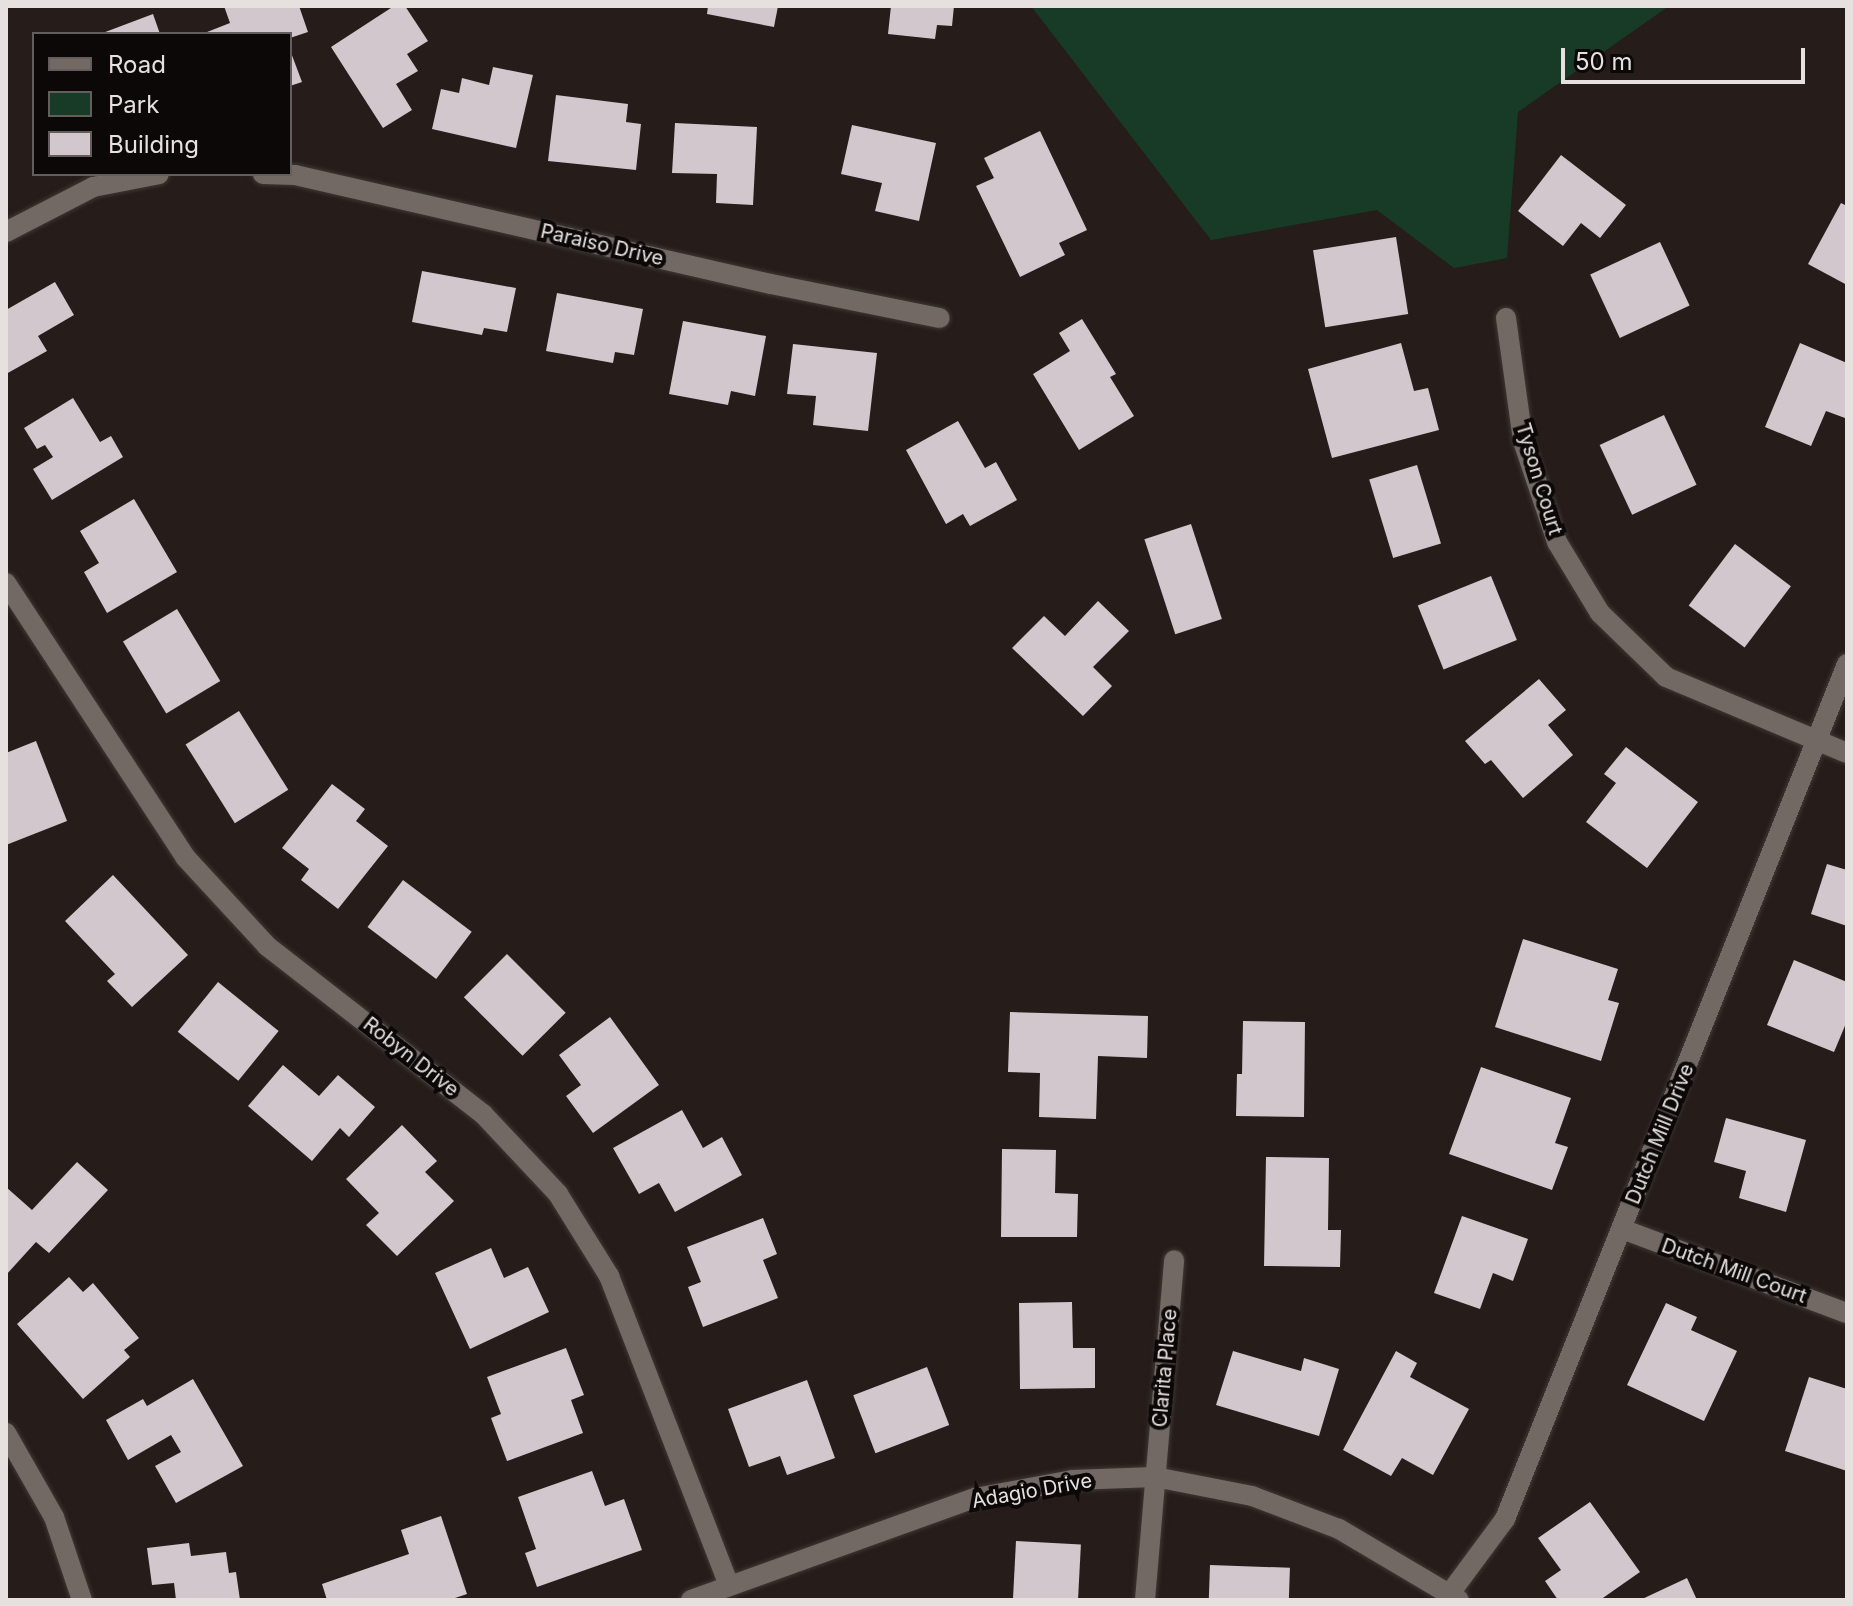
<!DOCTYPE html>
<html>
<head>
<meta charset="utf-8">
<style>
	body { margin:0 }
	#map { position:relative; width:1853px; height:1606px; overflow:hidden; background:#261d1a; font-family:Inter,sans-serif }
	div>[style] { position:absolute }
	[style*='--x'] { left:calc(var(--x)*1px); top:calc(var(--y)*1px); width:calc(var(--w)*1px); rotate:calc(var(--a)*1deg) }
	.green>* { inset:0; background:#173b27 }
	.building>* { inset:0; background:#d2c7cd; transform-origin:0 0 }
	.roads { filter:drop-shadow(0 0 2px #3e3835) drop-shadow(0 0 2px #3e3835) }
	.street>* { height:20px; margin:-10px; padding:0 10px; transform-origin:10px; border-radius:10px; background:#736964 }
	.secondary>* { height:20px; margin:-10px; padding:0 10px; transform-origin:10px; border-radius:10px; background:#736964 }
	span { translate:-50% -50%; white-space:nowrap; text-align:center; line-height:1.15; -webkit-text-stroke:8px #0c0807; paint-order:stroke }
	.street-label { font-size:20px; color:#e6e0de }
	.frame { position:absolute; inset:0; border:8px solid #e6e0de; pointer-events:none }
	.legend { position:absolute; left:32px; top:32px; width:260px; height:144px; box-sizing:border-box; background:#0c0807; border:2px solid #635e5d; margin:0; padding:10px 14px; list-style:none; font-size:24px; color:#e6e0de }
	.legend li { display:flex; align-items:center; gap:16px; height:40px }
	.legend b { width:40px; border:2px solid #635e5d }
	.scale { position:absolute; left:1561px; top:48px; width:244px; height:36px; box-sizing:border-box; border:4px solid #e6e0de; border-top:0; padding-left:10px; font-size:24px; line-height:28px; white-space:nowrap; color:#e6e0de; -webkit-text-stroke:6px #0c0807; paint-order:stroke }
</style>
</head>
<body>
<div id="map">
	<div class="green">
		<i style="clip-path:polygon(1031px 6px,1669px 6px,1518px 112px,1507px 258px,1454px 268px,1377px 210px,1211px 240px)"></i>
	</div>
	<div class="building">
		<i style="clip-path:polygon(224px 6px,299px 6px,308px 32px,290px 38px,290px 34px,202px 34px,230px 23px)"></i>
		<i style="clip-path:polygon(394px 6px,405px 6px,428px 41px,407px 54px,418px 71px,396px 84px,412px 110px,383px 128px,331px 47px)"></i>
		<i style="clip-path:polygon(708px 6px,778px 6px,774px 27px,707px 14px)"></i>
		<i style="clip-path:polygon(891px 6px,954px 6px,952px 26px,937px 25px,935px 39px,888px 34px)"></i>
		<i style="clip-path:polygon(153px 14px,160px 34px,100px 34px)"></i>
		<i style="clip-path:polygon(290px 50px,302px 82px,290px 86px)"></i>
		<i style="clip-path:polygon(493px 67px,533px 75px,516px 148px,432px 129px,441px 89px,459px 93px,462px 78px,489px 85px)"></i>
		<i style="clip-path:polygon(556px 95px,628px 104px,626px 122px,641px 124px,636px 170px,548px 161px)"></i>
		<i style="clip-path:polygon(675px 123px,757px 127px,753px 205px,716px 203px,717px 174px,672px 173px)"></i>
		<i style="clip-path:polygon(852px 125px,936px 143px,919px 221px,875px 211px,882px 183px,841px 174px)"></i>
		<i style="clip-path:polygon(1040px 131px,1087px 230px,1059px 243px,1065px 255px,1020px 277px,976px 186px,994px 178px,984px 158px)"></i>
		<i style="clip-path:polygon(1561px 155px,1626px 205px,1600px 238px,1581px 223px,1563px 246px,1518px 211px)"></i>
		<i style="clip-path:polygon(1841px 203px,1847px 206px,1847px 285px,1808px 264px)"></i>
		<i style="left:1396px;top:237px;width:78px;height:84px;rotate:81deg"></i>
		<i style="left:1660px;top:242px;width:70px;height:77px;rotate:65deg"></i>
		<i style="clip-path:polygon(422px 271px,516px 288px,507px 332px,484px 328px,482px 335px,412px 322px)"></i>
		<i style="clip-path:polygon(55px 282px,74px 315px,38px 336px,47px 351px,6px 374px,6px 310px)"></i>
		<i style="clip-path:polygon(557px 293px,643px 309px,634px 355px,615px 352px,613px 363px,546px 351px)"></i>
		<i style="clip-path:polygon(1082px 319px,1116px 374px,1110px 377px,1134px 416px,1079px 450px,1033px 374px,1070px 351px,1059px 333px)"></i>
		<i style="clip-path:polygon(683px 321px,766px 336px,755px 396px,731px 391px,728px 405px,669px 394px)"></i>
		<i style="clip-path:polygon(1401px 343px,1414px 391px,1428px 388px,1439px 430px,1332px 458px,1308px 369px)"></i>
		<i style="clip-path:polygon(1800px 343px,1847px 363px,1845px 418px,1826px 411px,1811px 446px,1765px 427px)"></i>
		<i style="clip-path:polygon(793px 344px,877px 353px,868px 431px,813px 425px,816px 396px,787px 394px)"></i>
		<i style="clip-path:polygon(73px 398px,100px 442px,111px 436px,123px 457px,52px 500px,33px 469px,53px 457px,45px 445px,37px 449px,24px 428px)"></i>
		<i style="left:1664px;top:415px;width:77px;height:71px;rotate:65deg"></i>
		<i style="clip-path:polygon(958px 421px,985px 468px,996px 462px,1017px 500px,970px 526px,963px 514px,946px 524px,906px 450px)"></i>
		<i style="left:1417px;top:465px;width:82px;height:50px;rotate:73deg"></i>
		<i style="clip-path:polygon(134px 499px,177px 572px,107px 613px,84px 572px,99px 563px,80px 531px)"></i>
		<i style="left:1191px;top:524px;width:100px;height:49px;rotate:72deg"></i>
		<i style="left:1735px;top:544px;width:70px;height:77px;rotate:37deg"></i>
		<i style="left:1491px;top:576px;width:69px;height:79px;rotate:68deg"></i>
		<i style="clip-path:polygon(1098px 601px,1129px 631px,1093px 667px,1112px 686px,1083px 716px,1012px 648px,1044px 616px,1065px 636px)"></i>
		<i style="left:177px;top:609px;width:84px;height:63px;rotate:59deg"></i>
		<i style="clip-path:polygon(1539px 679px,1566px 710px,1548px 725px,1573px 755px,1523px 798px,1491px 760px,1485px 764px,1465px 741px)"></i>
		<i style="left:239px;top:711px;width:93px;height:63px;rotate:58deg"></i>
		<i style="clip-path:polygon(36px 741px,67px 821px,6px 845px,6px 753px)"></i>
		<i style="clip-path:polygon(1626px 747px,1698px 802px,1647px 868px,1586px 822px,1616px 783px,1604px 774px)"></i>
		<i style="clip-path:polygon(332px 784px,365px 809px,356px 821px,388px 846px,338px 909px,301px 880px,309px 869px,282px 848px)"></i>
		<i style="clip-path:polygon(1827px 864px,1847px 870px,1847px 926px,1811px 914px)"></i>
		<i style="clip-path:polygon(113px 875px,188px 955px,132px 1007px,107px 981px,115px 974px,65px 921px)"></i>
		<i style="left:403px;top:880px;width:86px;height:59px;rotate:37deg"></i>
		<i style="clip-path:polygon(1523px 939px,1618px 969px,1608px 1000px,1619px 1003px,1601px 1061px,1495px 1027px)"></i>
		<i style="left:507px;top:954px;width:83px;height:61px;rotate:45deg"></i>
		<i style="clip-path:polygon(1794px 960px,1847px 982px,1847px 1021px,1834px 1052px,1767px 1025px)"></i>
		<i style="left:218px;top:982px;width:78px;height:64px;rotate:39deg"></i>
		<i style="clip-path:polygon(1010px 1012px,1148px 1016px,1147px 1058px,1098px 1056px,1096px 1119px,1039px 1117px,1040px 1073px,1008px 1072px)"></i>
		<i style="clip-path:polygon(610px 1017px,659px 1085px,593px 1133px,566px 1096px,581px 1085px,559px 1055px)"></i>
		<i style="clip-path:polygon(1243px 1021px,1305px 1022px,1304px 1117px,1236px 1116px,1237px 1074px,1242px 1074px)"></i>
		<i style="clip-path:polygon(283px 1065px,319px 1096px,338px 1075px,375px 1107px,349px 1137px,340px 1128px,312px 1161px,248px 1106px)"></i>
		<i style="clip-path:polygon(1481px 1067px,1571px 1098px,1555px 1143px,1568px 1147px,1552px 1190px,1449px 1154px)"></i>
		<i style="clip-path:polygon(682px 1110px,703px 1148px,722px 1137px,742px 1175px,675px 1212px,659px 1183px,639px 1194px,613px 1148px)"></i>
		<i style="clip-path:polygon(1726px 1118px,1806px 1140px,1786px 1212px,1739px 1198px,1746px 1171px,1714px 1162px)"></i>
		<i style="clip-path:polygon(402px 1125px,437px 1161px,425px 1172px,454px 1201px,397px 1256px,366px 1225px,379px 1213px,346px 1179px)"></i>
		<i style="clip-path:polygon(1002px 1149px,1056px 1150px,1055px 1193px,1078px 1194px,1077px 1237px,1001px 1237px)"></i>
		<i style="clip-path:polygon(1266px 1157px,1329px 1158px,1328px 1230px,1341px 1230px,1340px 1267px,1264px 1266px)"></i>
		<i style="clip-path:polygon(77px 1162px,108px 1190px,49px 1253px,36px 1242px,6px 1275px,6px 1187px,32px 1210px)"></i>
		<i style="clip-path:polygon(1462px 1216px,1528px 1239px,1513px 1281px,1493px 1273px,1480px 1309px,1434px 1293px)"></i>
		<i style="clip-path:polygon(763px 1218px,777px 1254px,763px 1260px,778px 1298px,703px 1327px,688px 1287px,701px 1282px,687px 1247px)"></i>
		<i style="clip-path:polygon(491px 1248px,504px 1278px,528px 1267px,549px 1312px,470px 1349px,435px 1273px)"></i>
		<i style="clip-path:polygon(69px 1277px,83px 1292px,93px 1283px,139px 1338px,124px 1350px,130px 1357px,83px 1399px,17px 1324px)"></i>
		<i style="clip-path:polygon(1072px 1302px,1073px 1348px,1095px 1348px,1095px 1388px,1020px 1389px,1019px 1303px)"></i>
		<i style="clip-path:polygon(1666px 1303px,1697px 1317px,1691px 1330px,1737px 1351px,1704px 1421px,1627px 1385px)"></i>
		<i style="clip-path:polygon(566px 1348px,584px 1395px,571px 1400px,583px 1433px,507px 1461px,491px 1418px,501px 1414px,487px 1377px)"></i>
		<i style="clip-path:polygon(1233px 1351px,1301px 1371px,1304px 1358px,1339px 1369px,1319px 1436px,1216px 1405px)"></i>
		<i style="clip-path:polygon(1396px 1351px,1417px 1363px,1410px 1377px,1469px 1409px,1433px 1475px,1402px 1458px,1391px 1476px,1343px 1450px)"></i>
		<i style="left:927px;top:1367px;width:62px;height:79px;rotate:69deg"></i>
		<i style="clip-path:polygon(1809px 1377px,1847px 1389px,1847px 1471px,1785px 1451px)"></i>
		<i style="clip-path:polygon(193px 1379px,243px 1466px,176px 1503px,155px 1466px,181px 1452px,171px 1435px,128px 1460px,106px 1420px,143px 1399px,147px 1406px)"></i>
		<i style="clip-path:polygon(807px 1380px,835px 1458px,787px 1475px,780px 1456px,749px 1467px,728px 1409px)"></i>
		<i style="clip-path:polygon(592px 1471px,605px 1506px,624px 1499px,642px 1550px,537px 1587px,525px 1553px,536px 1549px,518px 1497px)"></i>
		<i style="clip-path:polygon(1590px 1502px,1640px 1572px,1600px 1600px,1558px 1600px,1545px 1581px,1561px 1570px,1538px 1538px)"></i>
		<i style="clip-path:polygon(441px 1516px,467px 1594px,449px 1600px,327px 1600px,322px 1584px,409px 1554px,401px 1530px)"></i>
		<i style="left:1016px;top:1541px;width:65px;height:59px;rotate:3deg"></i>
		<i style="clip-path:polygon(189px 1543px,191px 1556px,226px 1552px,229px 1573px,236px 1572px,240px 1600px,176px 1600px,174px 1583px,152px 1585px,147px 1548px)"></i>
		<i style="left:1210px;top:1565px;width:80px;height:35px;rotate:2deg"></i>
		<i style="clip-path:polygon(1687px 1578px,1697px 1600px,1640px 1600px)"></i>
	</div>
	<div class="roads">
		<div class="street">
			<i style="--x:263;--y:174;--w:32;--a:2"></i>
			<i style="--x:295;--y:175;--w:488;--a:12.9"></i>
			<i style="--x:771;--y:284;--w:172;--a:11.4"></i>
			<i style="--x:6;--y:232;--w:98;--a:-27.3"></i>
			<i style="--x:93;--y:187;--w:67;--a:-11.1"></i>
			<i style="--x:1506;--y:318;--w:124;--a:82.1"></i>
			<i style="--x:1523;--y:441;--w:107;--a:71.4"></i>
			<i style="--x:1557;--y:542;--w:83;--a:58.8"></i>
			<i style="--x:1600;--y:613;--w:92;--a:44.1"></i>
			<i style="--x:1666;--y:677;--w:196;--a:22.8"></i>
			<i style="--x:6;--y:583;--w:327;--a:56.8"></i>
			<i style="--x:185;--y:857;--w:121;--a:47.3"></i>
			<i style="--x:267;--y:946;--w:274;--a:37.9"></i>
			<i style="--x:483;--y:1114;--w:110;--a:46.8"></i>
			<i style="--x:558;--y:1194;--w:97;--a:58.1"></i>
			<i style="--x:609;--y:1276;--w:331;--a:68.8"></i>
			<i style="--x:1622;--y:1229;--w:240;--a:20.5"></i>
			<i style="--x:1451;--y:1592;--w:91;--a:-53.5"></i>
			<i style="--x:1505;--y:1519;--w:921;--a:-68.2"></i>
			<i style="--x:691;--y:1600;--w:302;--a:-19.8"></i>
			<i style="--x:975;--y:1498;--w:99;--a:-10.5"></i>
			<i style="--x:1072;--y:1480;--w:83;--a:-2.1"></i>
			<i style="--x:1155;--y:1477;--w:99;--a:11.1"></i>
			<i style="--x:1252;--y:1496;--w:93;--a:20.8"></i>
			<i style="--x:1339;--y:1529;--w:139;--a:30.6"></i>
			<i style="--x:1145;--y:1600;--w:341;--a:-85.1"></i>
		</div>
		<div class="secondary">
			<i style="--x:6;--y:1433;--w:97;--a:60.3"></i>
			<i style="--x:54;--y:1517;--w:88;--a:71.4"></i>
		</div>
	</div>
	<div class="street-label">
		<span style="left:602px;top:245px;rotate:13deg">Paraiso Drive</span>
		<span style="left:1539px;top:479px;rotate:73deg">Tyson Court</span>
		<span style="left:411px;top:1057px;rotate:38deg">Robyn Drive</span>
		<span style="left:1660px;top:1134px;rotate:-68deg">Dutch Mill Drive</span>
		<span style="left:1734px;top:1271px;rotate:20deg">Dutch Mill Court</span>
		<span style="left:1165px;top:1368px;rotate:-85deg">Clarita Place</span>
		<span style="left:1032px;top:1491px;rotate:-10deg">Adagio Drive</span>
	</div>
	<div class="frame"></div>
	<ul class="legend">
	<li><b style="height:10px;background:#736964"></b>Road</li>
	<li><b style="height:22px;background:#173b27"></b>Park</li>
	<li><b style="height:22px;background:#d2c7cd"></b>Building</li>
	</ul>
	<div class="scale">50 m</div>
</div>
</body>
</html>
